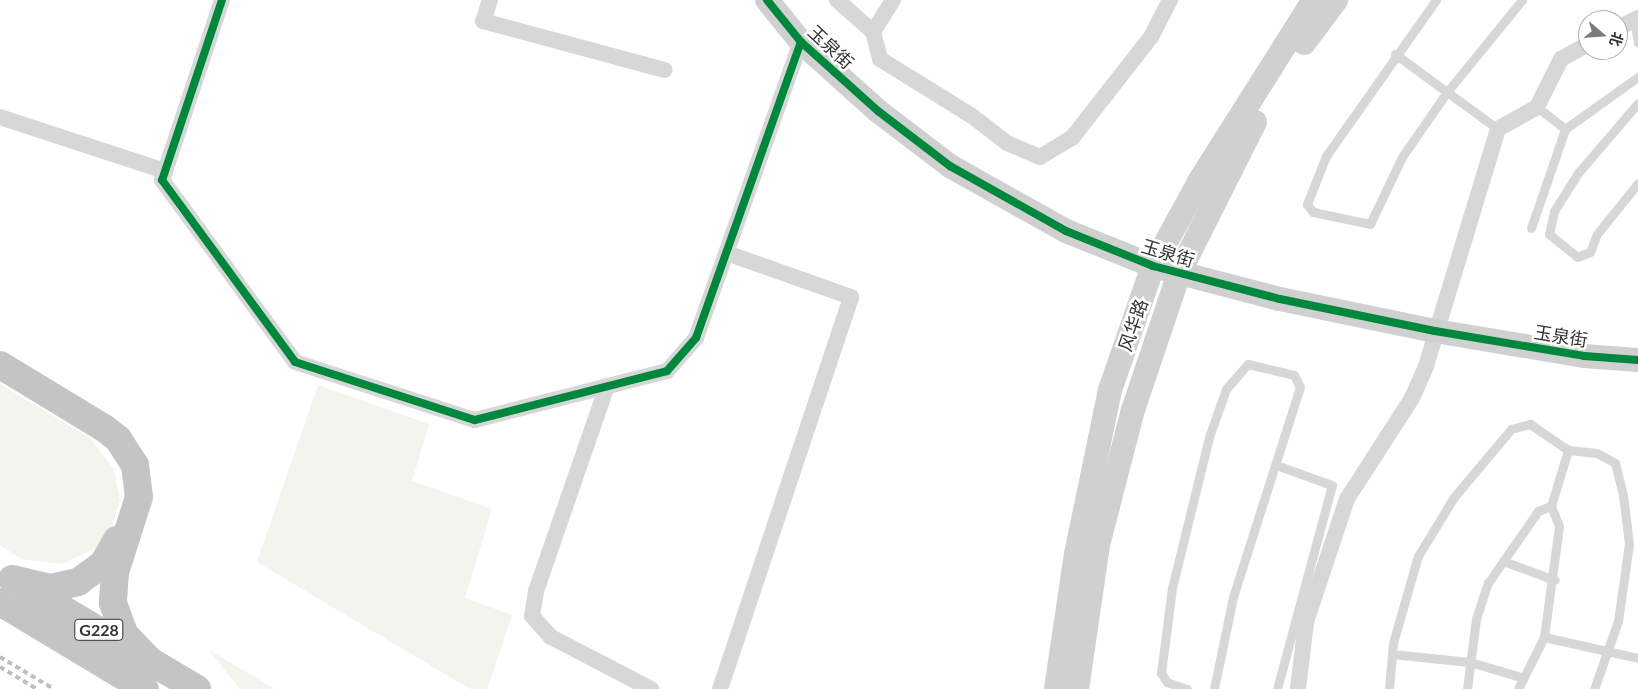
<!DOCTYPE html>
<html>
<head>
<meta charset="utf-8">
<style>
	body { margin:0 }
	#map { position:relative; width:1638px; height:689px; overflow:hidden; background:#fff; font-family:Lato,"Noto Sans SC",sans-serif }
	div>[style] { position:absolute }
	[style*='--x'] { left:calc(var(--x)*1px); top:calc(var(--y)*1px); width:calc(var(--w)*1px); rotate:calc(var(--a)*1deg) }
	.green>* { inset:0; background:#f1f5ed }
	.lane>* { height:9px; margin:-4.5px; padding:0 4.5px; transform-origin:4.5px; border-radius:4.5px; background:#d7d7d7 }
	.street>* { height:16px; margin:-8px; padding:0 8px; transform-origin:8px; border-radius:8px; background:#d7d7d7 }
	.secondary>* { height:24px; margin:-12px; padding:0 12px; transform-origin:12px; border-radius:12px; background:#d0d0d0 }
	.highway>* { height:28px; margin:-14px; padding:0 14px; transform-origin:14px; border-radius:14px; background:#c4c4c4 }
	.rail>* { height:4px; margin-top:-2px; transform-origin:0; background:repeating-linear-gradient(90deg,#bebebe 0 5px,transparent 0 9px) }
	.cycleway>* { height:8px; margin:-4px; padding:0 4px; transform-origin:4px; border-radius:4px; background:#00873e }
	span { translate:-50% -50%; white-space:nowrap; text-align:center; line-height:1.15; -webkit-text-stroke:5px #fff; paint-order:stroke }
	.shield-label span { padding:1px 4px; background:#fff; border:1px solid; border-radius:4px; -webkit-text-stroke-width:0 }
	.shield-label { font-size:16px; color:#333; font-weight:700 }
	.street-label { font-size:18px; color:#333 }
	.north { position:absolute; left:1578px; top:10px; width:50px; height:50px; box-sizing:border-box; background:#fff; border:1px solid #adadad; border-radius:50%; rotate:108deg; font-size:14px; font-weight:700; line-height:20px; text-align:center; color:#333 }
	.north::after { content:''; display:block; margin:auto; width:18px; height:22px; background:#7a7a7a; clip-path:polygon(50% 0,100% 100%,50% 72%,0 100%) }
</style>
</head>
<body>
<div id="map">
	<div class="green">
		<i style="clip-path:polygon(0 384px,90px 438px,114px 470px,120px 501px,111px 528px,95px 548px,63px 564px,21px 559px,0 545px)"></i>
		<i style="clip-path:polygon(318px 385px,429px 424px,412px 481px,492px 509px,465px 598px,512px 615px,487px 689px,470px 689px,257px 562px)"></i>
		<i style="clip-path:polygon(209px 650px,275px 689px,240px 689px)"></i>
	</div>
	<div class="lane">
		<i style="--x:1436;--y:0;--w:191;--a:125.2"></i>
		<i style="--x:1326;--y:156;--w:52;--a:111.6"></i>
		<i style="--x:1307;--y:204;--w:10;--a:53"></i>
		<i style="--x:1313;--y:212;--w:58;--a:11.9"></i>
		<i style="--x:1370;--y:224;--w:74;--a:-64.5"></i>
		<i style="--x:1402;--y:157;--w:79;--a:-55.3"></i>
		<i style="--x:1447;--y:92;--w:119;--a:-50.8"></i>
		<i style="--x:1634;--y:20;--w:23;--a:80"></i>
		<i style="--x:1395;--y:54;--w:127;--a:36.1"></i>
		<i style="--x:1638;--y:103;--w:92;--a:130.6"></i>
		<i style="--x:1578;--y:173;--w:45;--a:122.3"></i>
		<i style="--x:1554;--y:211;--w:24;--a:102"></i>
		<i style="--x:1549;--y:234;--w:36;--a:39"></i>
		<i style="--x:1577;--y:257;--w:14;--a:-21"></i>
		<i style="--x:1590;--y:252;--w:19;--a:-69"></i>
		<i style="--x:1597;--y:234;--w:65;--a:-51.2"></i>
		<i style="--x:1537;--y:107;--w:36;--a:38"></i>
		<i style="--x:1531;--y:228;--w:105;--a:-71"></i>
		<i style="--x:1565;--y:129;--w:90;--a:-35.5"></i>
		<i style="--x:1276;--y:465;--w:59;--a:19.7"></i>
		<i style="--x:1332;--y:485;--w:211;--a:105.1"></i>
		<i style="--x:1503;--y:561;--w:55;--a:20.1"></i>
		<i style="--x:1544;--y:637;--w:96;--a:12.6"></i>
		<i style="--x:1392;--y:654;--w:78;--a:5.9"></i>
		<i style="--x:1470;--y:662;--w:56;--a:16.5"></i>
		<i style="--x:1187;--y:689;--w:21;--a:-161"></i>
		<i style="--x:1167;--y:682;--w:11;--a:-124"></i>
		<i style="--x:1161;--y:673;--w:86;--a:-82.6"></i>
		<i style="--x:1172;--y:588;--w:155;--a:-76.2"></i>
		<i style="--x:1209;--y:437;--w:51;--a:-70.5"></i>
		<i style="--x:1226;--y:389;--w:33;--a:-49"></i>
		<i style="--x:1248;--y:364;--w:47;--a:13.4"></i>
		<i style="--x:1294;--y:375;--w:13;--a:63"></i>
		<i style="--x:1300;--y:387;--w:220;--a:107.7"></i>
		<i style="--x:1233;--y:597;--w:94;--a:101.7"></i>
		<i style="--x:1389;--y:689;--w:46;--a:-85"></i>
		<i style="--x:1393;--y:643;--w:91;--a:-74"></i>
		<i style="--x:1418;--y:556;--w:69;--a:-58.6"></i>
		<i style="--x:1454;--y:497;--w:89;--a:-50"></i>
		<i style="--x:1511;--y:429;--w:20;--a:-15"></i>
		<i style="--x:1530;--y:424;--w:46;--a:34.4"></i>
		<i style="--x:1568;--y:450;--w:29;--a:6"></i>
		<i style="--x:1597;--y:453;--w:21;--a:29"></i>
		<i style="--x:1615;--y:463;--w:33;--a:76"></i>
		<i style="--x:1623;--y:495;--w:49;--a:83"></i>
		<i style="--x:1629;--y:544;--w:78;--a:98.1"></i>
		<i style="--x:1618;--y:621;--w:72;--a:109.4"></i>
		<i style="--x:1467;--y:689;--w:71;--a:-82.7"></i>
		<i style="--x:1476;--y:619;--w:38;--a:-72"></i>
		<i style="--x:1488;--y:583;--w:88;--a:-55.2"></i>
		<i style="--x:1538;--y:511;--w:14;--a:-21"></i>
		<i style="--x:1518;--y:689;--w:58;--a:-63.4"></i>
		<i style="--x:1544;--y:637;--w:112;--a:-82.3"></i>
		<i style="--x:1559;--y:526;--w:22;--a:-112"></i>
		<i style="--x:1551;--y:506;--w:59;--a:-73.1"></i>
	</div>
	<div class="street">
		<i style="--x:222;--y:0;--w:190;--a:108.4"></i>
		<i style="--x:162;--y:180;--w:225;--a:53.8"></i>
		<i style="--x:295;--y:362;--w:189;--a:17.9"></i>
		<i style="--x:475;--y:420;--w:198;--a:-14.3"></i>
		<i style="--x:667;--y:371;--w:44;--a:-48.7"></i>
		<i style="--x:696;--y:338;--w:314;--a:-70.5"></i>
		<i style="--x:490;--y:0;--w:22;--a:108"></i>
		<i style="--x:483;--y:21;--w:188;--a:15.1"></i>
		<i style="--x:837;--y:0;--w:48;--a:41.6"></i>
		<i style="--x:893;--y:0;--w:38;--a:122"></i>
		<i style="--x:873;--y:32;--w:28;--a:75"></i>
		<i style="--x:880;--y:59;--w:108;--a:31.8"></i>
		<i style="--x:972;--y:116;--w:44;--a:37.6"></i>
		<i style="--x:1007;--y:143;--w:36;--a:23"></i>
		<i style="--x:1040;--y:157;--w:37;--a:-31"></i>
		<i style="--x:1072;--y:138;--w:128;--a:-52"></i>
		<i style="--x:1151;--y:37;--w:42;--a:-62.8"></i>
		<i style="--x:1618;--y:28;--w:22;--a:-27"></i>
		<i style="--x:0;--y:117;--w:174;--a:18.1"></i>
		<i style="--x:607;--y:386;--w:217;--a:109.1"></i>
		<i style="--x:536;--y:591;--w:25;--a:99"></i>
		<i style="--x:532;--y:616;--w:28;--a:48"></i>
		<i style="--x:551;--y:637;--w:113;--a:27.5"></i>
		<i style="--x:720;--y:689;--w:413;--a:-71.5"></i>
		<i style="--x:851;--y:297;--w:132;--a:-160.5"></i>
		<i style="--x:1298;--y:689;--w:67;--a:-83.2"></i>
		<i style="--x:1306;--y:622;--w:130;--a:-71.6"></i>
		<i style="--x:1347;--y:499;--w:120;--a:-57.2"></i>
		<i style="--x:1412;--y:398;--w:35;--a:-66"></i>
		<i style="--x:1426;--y:366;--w:248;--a:-73.1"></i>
		<i style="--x:1498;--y:129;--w:45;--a:-29.4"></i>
		<i style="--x:1537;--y:107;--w:54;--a:-63.4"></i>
		<i style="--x:1561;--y:59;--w:31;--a:-29"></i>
	</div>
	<div class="secondary">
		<i style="--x:767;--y:0;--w:54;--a:51"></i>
		<i style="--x:801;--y:42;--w:103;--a:41.9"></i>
		<i style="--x:878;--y:111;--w:91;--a:37.4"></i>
		<i style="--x:950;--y:166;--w:133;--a:29.3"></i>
		<i style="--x:1066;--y:231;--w:94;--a:21.9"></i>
		<i style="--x:1153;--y:266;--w:131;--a:14.6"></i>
		<i style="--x:1280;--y:299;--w:158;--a:11.7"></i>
		<i style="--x:1435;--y:331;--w:151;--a:9.5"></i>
		<i style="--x:1584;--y:356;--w:54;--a:4.2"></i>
		<i style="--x:1304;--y:43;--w:54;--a:-53.3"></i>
		<i style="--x:1056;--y:689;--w:136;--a:-81.6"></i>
		<i style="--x:1076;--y:554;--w:167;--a:-78.3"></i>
		<i style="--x:1110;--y:390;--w:131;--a:-70.9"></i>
		<i style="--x:1153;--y:266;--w:98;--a:-61.3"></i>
		<i style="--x:1200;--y:180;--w:213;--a:-57.7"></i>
		<i style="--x:1077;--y:689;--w:146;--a:-81.7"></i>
		<i style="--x:1098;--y:545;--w:139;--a:-75.5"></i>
		<i style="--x:1133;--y:410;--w:145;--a:-71.4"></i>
		<i style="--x:1179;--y:273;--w:169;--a:-63.3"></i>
	</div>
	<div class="highway">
		<i style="--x:0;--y:365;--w:122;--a:31.2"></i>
		<i style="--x:104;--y:428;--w:18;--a:38"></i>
		<i style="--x:118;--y:439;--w:31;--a:57"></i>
		<i style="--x:135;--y:465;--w:32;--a:83"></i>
		<i style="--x:139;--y:497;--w:79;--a:107.7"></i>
		<i style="--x:115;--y:572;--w:31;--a:94"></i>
		<i style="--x:113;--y:603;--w:33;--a:70"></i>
		<i style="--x:124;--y:634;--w:39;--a:46"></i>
		<i style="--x:12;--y:579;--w:39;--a:13"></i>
		<i style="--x:50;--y:588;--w:29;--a:-12"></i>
		<i style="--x:78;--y:582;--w:31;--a:-36"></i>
		<i style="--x:103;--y:564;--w:28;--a:-60"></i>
		<i style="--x:27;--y:588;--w:198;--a:30.7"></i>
		<i style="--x:0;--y:602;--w:169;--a:31"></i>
	</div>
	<div class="rail">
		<i style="--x:0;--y:657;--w:63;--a:30.7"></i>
		<i style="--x:0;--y:667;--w:43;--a:30.7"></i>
	</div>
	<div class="cycleway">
		<i style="--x:222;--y:0;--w:190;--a:108.4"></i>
		<i style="--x:162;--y:180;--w:225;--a:53.8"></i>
		<i style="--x:295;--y:362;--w:189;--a:17.9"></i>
		<i style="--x:475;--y:420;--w:198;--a:-14.3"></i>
		<i style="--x:667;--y:371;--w:44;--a:-48.7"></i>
		<i style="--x:696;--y:338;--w:314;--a:-70.5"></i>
		<i style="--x:767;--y:0;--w:54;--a:51"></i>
		<i style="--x:801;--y:42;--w:103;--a:41.9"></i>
		<i style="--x:878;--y:111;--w:91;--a:37.4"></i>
		<i style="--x:950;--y:166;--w:133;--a:29.3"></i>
		<i style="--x:1066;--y:231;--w:94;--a:21.9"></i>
		<i style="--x:1153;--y:266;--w:131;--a:14.6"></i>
		<i style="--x:1280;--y:299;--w:158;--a:11.7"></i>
		<i style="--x:1435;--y:331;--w:151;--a:9.5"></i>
		<i style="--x:1584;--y:356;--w:54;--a:4.2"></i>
	</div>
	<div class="shield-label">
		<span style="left:99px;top:630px">G228</span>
	</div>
	<div class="street-label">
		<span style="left:831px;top:47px;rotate:43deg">玉泉街</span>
		<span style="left:1168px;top:253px;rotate:17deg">玉泉街</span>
		<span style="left:1133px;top:325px;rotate:-71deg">风华路</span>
		<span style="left:1561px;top:336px;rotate:9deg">玉泉街</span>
	</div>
	<div class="north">北</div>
</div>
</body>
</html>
